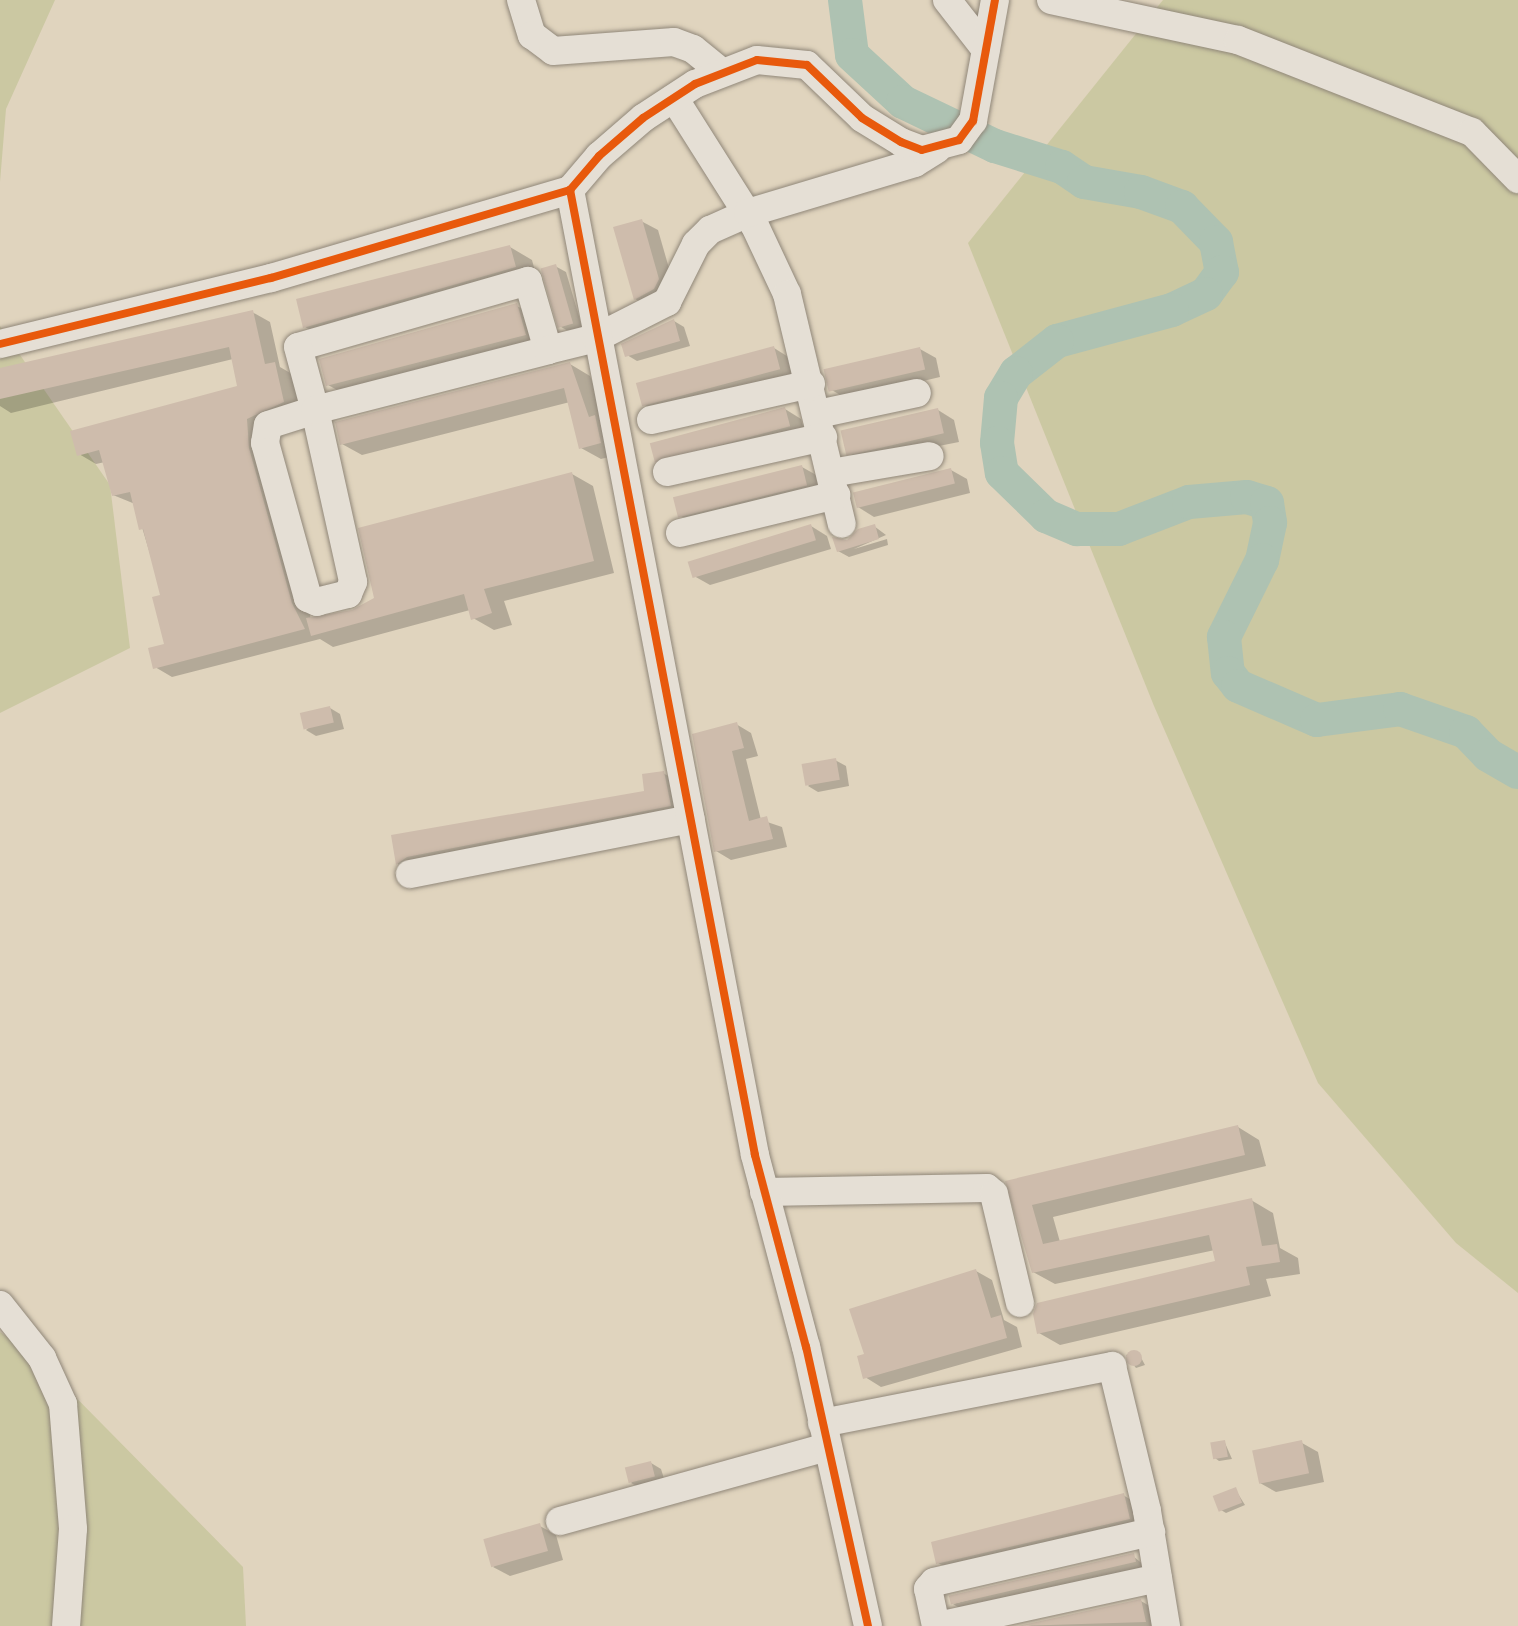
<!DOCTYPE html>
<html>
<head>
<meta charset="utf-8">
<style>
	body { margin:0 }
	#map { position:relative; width:1518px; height:1626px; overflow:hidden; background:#e0d4be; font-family:"IM FELL Double Pica",serif }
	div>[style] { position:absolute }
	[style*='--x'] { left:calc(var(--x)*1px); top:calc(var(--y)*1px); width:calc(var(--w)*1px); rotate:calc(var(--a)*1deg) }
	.green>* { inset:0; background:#cbc8a2 }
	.shadow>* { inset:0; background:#0003 }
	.river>* { height:34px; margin:-17px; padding:0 17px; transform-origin:17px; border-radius:17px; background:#aec2b2 }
	.building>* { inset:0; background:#cebcac; transform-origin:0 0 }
	.round { border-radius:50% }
	.roads { filter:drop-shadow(0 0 2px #908779) drop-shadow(0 0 2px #908779) }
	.minor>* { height:28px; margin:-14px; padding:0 14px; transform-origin:14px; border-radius:14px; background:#e5dfd5 }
	.cycleway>* { height:8px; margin:-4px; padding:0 4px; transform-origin:4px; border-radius:4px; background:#e8590c }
	span { translate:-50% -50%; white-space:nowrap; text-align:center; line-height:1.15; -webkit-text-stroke:6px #f3e5cc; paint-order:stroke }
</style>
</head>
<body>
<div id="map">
	<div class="green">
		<i style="clip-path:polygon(0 0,55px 0,6px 109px,0 182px)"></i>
		<i style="clip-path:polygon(1163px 0,1518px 0,1518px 1293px,1456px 1243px,1318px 1083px,1154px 706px,968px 243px)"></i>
		<i style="clip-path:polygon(0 326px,110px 485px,130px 648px,0 713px)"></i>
		<i style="clip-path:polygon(0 1332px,38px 1359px,243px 1567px,246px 1626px,0 1626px)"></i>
	</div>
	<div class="shadow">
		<i style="clip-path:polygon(641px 221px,658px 230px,675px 289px,651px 308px,635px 299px)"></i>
		<i style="clip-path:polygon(510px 247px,532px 260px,537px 279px,326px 339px,305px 327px)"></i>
		<i style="clip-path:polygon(555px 266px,566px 272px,583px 330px,572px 333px,561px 327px)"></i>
		<i style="clip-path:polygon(517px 306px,538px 318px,547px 347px,350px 397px,328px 385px)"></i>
		<i style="clip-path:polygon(252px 312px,270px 322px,280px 367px,292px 374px,301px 412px,264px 429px,265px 459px,311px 619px,353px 612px,572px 474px,593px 486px,614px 573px,504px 601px,512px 625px,494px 630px,473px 618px,470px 610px,333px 647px,320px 639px,172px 677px,155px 667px,166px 646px,163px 597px,135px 504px,113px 495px,105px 462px,96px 464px,79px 454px,240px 388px,233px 359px,11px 413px,0 406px,0 371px)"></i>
		<i style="clip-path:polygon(674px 321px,684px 327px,690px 346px,637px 361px,627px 355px)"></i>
		<i style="clip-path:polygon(774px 348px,790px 358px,795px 377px,660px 413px,643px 404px)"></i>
		<i style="clip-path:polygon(920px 349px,936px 358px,940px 377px,847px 399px,830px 389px)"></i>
		<i style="clip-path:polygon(570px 364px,590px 376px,620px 454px,601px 459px,581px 448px,570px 402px,362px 455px,342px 444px)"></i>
		<i style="clip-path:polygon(785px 409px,801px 419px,805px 435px,672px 469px,656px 460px)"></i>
		<i style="clip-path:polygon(938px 410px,954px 420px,959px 442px,863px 461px,847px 452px)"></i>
		<i style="clip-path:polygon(802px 467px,818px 476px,822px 493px,695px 524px,679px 515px)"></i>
		<i style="clip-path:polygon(951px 470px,967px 479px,970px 493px,874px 517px,858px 507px)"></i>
		<i style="clip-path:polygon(811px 526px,827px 536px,831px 549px,710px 585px,694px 576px)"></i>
		<i style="clip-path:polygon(874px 526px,886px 535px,854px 549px,887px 539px,888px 545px,849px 557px,838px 551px)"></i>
		<i style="clip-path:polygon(330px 708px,340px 714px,344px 729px,316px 736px,306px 730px)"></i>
		<i style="clip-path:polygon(736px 724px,751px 733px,758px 756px,746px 759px,761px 820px,782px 827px,787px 847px,731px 860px,716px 851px,694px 736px)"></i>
		<i style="clip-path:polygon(835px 760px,846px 766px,849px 786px,818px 792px,808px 786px)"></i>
		<i style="clip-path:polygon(663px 773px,684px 785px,690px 817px,418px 875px,398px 864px,393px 837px,646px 792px)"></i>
		<i style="clip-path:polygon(1238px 1127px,1259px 1140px,1266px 1166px,1053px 1217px,1060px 1242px,1251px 1200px,1273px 1213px,1280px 1248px,1298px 1258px,1300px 1274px,1266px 1279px,1271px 1296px,1060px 1345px,1039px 1333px,1218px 1263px,1215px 1250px,1055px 1284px,1033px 1272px,1007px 1182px)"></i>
		<i style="clip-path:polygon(976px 1271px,992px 1280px,1004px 1320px,1017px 1327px,1022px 1347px,881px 1387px,865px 1377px)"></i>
		<i style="clip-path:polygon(1138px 1352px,1145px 1365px,1136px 1368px,1126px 1355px)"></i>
		<i style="clip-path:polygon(1225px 1443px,1232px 1459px,1219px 1461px,1215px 1458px)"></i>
		<i style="clip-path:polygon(1302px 1443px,1318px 1452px,1324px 1482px,1276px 1492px,1260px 1483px)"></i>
		<i style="clip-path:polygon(651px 1463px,661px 1469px,665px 1482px,642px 1489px,631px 1483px)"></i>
		<i style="clip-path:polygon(1235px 1489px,1245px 1505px,1226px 1513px,1221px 1510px)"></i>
		<i style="clip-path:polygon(1123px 1495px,1145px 1508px,1151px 1531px,960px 1575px,938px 1563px)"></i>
		<i style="clip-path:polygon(540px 1526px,556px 1535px,563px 1560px,510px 1576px,493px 1567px)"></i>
		<i style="clip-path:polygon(1133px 1556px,1151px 1571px,969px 1614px,953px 1604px)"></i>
		<i style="clip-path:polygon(1141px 1601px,1163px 1614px,1165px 1626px,1027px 1626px)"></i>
	</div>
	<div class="river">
		<i style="--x:845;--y:0;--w:55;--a:82.7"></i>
		<i style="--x:852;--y:55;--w:69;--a:42.7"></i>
		<i style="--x:903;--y:102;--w:102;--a:25.6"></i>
		<i style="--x:995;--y:146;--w:70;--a:17.4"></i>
		<i style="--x:1062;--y:167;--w:27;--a:34"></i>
		<i style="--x:1084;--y:182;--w:58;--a:10"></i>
		<i style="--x:1141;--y:192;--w:44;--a:20.1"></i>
		<i style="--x:1182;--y:207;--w:49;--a:45.8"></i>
		<i style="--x:1216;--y:242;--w:31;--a:79"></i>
		<i style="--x:1222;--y:272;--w:27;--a:126"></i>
		<i style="--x:1206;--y:294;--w:38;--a:155"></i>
		<i style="--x:1172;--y:310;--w:119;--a:164.9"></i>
		<i style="--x:1057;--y:341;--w:52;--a:142"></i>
		<i style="--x:1016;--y:373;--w:29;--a:121"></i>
		<i style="--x:1001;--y:398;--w:45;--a:95.1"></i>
		<i style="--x:997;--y:443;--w:30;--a:81"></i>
		<i style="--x:1002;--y:473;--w:62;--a:44.3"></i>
		<i style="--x:1046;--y:516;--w:34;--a:23"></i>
		<i style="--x:1077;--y:529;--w:42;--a:0"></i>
		<i style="--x:1119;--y:529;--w:75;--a:-21.1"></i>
		<i style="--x:1189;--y:502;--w:58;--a:-4.9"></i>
		<i style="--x:1247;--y:497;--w:21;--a:17"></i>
		<i style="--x:1267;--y:503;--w:20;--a:81"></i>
		<i style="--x:1270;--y:523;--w:38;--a:102"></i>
		<i style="--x:1262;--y:560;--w:86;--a:116.3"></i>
		<i style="--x:1224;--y:637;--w:36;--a:84"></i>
		<i style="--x:1228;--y:673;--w:16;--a:52"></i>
		<i style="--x:1238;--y:686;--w:86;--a:23.3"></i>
		<i style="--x:1317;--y:720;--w:84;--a:-7.5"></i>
		<i style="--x:1400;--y:709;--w:70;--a:19.2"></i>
		<i style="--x:1466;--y:732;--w:32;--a:46"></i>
		<i style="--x:1488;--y:755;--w:34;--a:30"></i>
	</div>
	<div class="building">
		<i style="clip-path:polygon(642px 219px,659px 279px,654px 289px,634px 300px,613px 227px)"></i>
		<i style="clip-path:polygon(510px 245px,516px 267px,303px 328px,296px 299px)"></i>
		<i style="left:556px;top:264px;width:62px;height:16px;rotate:74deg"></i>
		<i style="clip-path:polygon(517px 303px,526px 335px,326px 386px,319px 359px)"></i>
		<i style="clip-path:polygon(253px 310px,265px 364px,275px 362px,284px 402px,247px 419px,249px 448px,292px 603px,305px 629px,153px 669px,148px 648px,164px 644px,152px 597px,160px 595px,143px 529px,139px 530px,130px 492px,112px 496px,99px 450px,77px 456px,70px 431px,237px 386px,229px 347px,0 399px,0 368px)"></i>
		<i style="clip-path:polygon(674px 319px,680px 341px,625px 357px,621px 344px)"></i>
		<i style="left:774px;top:346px;width:24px;height:143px;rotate:75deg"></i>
		<i style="left:920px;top:347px;width:23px;height:99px;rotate:77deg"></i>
		<i style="clip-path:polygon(570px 362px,589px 417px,595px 415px,601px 443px,579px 449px,564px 388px,340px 445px,335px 422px)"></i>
		<i style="left:785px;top:407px;width:20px;height:140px;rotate:75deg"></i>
		<i style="left:938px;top:408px;width:26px;height:100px;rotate:77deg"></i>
		<i style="left:802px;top:465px;width:21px;height:133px;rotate:76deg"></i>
		<i style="left:951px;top:468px;width:16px;height:101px;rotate:76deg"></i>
		<i style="clip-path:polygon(572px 472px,594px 561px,484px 589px,492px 613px,471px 620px,464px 594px,311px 636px,306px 618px,352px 610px,374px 598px,358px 528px)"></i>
		<i style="left:811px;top:524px;width:17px;height:129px;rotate:73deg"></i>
		<i style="clip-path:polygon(875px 524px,879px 539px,837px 552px,832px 537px,847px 540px,858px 529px)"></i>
		<i style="left:330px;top:706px;width:17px;height:31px;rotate:77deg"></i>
		<i style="clip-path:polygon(737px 722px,744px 748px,732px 751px,749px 821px,767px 816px,773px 839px,714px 852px,692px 734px)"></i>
		<i style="left:836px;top:758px;width:22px;height:35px;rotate:80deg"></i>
		<i style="clip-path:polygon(664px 771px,671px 806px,407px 857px,396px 865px,391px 835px,644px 791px,642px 774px)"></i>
		<i style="clip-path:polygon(1238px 1125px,1245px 1155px,1032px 1205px,1043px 1244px,1252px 1198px,1262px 1246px,1277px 1244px,1280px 1262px,1246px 1267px,1250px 1285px,1037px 1334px,1033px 1314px,1037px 1303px,1215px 1261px,1209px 1235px,1032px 1273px,1005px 1181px)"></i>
		<i style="clip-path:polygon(976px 1269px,991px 1318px,1001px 1315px,1007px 1338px,863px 1379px,857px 1356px,864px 1354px,849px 1309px)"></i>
		<i class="round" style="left:1126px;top:1350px;width:16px;height:16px"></i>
		<i style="left:1225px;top:1440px;width:17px;height:15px;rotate:80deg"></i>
		<i style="left:1302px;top:1440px;width:34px;height:51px;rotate:78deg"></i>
		<i style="left:651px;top:1461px;width:16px;height:27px;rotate:76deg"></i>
		<i style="left:1236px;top:1487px;width:17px;height:25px;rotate:69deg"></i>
		<i style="clip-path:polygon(1124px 1493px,1130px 1519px,936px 1564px,931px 1542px)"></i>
		<i style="left:540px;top:1523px;width:29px;height:59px;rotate:74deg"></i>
		<i style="left:1134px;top:1553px;width:9px;height:190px;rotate:77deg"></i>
		<i style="clip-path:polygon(1141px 1599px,1146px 1622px,1018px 1626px)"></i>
	</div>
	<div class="roads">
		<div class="minor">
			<i style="--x:521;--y:0;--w:37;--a:73"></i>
			<i style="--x:532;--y:35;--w:26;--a:37"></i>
			<i style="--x:553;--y:51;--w:121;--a:-4.3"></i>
			<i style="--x:674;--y:42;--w:20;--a:20"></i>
			<i style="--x:693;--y:49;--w:36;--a:39"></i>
			<i style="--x:947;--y:0;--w:63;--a:52"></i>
			<i style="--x:1051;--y:0;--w:191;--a:12.1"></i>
			<i style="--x:1238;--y:40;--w:251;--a:21.5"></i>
			<i style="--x:1472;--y:132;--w:66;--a:45.6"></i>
			<i style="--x:674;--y:98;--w:151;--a:57.7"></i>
			<i style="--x:755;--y:226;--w:75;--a:64.8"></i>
			<i style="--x:787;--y:294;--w:236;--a:76.6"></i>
			<i style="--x:0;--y:344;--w:279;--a:-13.7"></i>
			<i style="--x:271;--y:278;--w:312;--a:-16.4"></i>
			<i style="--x:548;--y:350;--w:72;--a:-106.2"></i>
			<i style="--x:528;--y:281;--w:239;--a:164"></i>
			<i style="--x:298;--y:347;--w:65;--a:74.9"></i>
			<i style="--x:315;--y:410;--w:176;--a:77.5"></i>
			<i style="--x:353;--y:582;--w:13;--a:113"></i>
			<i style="--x:348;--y:594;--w:32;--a:166"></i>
			<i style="--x:317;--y:602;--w:10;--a:-156"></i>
			<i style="--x:308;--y:598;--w:161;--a:-105.5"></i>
			<i style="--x:265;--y:443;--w:18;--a:-81"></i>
			<i style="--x:268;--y:425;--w:49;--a:-17.7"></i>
			<i style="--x:315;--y:410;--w:241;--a:-14.4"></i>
			<i style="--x:548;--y:350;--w:49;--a:-14"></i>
			<i style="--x:596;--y:338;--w:80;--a:-26.9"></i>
			<i style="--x:667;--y:302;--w:65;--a:-63.4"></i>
			<i style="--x:696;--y:244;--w:20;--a:-45"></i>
			<i style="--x:710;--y:230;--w:42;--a:-24.1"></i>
			<i style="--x:748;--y:213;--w:174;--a:-16.7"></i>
			<i style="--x:915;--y:163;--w:26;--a:-32"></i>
			<i style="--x:818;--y:414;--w:101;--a:-12"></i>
			<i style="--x:651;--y:420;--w:164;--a:-12.7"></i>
			<i style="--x:667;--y:472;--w:160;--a:-12.6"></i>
			<i style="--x:831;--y:473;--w:100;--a:-9.7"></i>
			<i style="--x:680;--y:533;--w:161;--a:-13.7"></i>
			<i style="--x:410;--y:874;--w:286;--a:-11.1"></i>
			<i style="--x:764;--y:1192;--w:223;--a:-1"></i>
			<i style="--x:987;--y:1188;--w:9;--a:41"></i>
			<i style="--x:994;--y:1194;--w:112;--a:76.6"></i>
			<i style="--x:0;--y:1305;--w:68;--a:51.6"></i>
			<i style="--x:42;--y:1358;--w:51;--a:65.5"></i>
			<i style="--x:63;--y:1404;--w:125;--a:85.4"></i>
			<i style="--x:73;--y:1529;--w:97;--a:94.1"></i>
			<i style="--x:822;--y:1423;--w:296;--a:-11.1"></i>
			<i style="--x:1112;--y:1366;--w:149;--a:76.4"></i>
			<i style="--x:1147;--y:1511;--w:117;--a:80.6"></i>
			<i style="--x:560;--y:1521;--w:277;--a:-15.5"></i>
			<i style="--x:868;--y:1626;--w:286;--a:-102.5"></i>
			<i style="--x:806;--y:1347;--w:199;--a:-104.9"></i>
			<i style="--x:755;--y:1155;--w:983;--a:-100.85"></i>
			<i style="--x:570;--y:190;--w:45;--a:-49.5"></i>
			<i style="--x:599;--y:156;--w:58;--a:-40.8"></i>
			<i style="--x:643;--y:118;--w:62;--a:-33.2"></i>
			<i style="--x:695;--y:84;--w:66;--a:-21.2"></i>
			<i style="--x:757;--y:60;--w:50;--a:5.7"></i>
			<i style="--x:807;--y:65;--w:76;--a:43.9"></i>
			<i style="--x:862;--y:118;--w:46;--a:31.6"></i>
			<i style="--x:901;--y:142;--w:22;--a:21"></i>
			<i style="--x:922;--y:150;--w:38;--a:-15"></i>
			<i style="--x:959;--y:140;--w:24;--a:-54"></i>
			<i style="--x:973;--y:121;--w:123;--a:-79.7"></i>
			<i style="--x:936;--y:1626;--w:38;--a:-102"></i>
			<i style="--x:928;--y:1589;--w:9;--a:-49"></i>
			<i style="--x:934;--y:1582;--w:223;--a:-13"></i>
			<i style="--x:938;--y:1626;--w:225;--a:-12.3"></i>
		</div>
	</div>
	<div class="cycleway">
		<i style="--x:0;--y:344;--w:279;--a:-13.7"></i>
		<i style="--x:271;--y:278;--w:312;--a:-16.4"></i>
		<i style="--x:868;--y:1626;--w:286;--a:-102.5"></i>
		<i style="--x:806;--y:1347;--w:199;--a:-104.9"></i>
		<i style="--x:755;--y:1155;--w:983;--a:-100.85"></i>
		<i style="--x:570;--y:190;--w:45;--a:-49.5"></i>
		<i style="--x:599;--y:156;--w:58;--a:-40.8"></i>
		<i style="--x:643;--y:118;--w:62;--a:-33.2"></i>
		<i style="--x:695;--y:84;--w:66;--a:-21.2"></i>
		<i style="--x:757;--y:60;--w:50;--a:5.7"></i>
		<i style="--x:807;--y:65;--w:76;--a:43.9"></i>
		<i style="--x:862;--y:118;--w:46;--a:31.6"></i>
		<i style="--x:901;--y:142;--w:22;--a:21"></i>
		<i style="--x:922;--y:150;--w:38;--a:-15"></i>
		<i style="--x:959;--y:140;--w:24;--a:-54"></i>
		<i style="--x:973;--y:121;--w:123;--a:-79.7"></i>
	</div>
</div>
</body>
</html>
